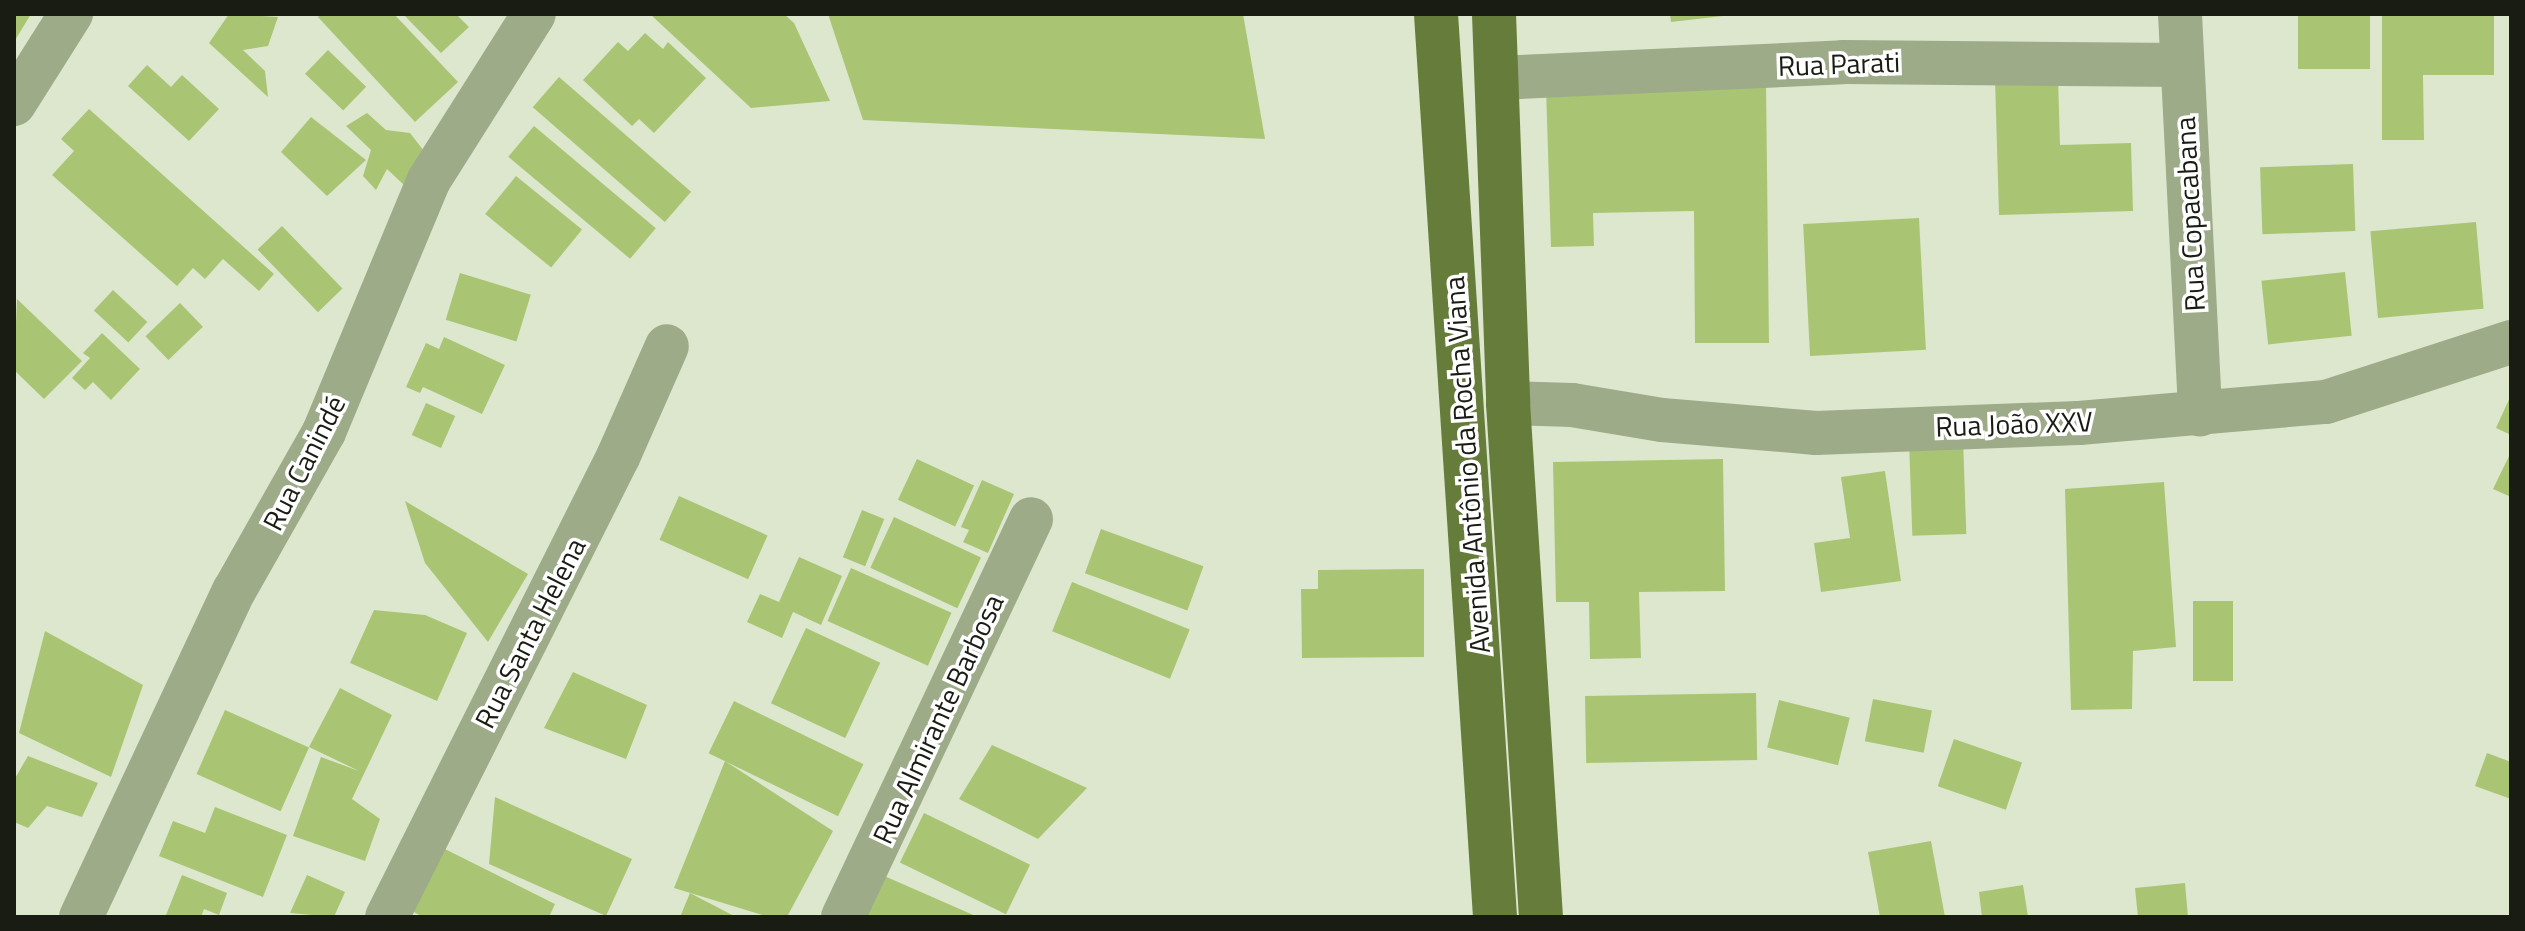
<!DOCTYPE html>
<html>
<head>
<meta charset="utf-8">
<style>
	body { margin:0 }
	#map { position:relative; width:2525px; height:931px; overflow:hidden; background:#dde7ce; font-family:"Titillium Web",sans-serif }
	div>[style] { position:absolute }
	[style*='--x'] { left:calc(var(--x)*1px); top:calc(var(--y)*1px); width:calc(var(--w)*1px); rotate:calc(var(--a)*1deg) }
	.building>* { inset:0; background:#a9c574; transform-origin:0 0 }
	.minor>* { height:44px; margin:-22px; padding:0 22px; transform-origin:22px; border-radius:22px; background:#9eab89 }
	.major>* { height:44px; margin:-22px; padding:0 22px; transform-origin:22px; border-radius:22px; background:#667c3a }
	span { translate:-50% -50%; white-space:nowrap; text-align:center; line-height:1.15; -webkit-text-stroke:7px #fff; paint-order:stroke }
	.street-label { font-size:28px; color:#191c13 }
	.frame { position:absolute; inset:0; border:16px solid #191c13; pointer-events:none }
</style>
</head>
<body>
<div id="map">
	<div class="building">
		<i style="clip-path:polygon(14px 14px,31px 14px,14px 42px)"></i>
		<i style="clip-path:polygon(229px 14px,278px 17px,268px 46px,243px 50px,265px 71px,268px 97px,209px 43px)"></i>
		<i style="clip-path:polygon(321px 14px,394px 14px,458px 82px,415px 122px,318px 17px)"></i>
		<i style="clip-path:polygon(403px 14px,456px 14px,469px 27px,441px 53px)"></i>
		<i style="clip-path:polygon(650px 14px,784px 14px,794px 23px,830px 101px,751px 108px)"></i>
		<i style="clip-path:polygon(828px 14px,1243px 14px,1265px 139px,863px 120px)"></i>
		<i style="clip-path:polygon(1670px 14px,1723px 14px,1723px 16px,1671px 22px)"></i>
		<i style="left:2298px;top:14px;width:72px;height:55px"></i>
		<i style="clip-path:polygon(2382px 14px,2494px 14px,2494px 75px,2423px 75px,2424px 140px,2382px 140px)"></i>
		<i style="clip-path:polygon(645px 33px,663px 49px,668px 42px,706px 78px,654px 133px,639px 119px,632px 126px,583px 80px,618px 42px,628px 51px)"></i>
		<i style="left:328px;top:50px;width:53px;height:33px;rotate:44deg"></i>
		<i style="clip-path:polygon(147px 65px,171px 87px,182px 75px,219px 109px,189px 141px,128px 86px)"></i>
		<i style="left:559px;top:77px;width:175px;height:40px;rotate:41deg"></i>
		<i style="clip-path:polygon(2058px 77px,2060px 145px,2131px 143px,2133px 211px,1999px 215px,1995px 79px)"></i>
		<i style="clip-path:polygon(1766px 82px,1769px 343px,1695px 343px,1694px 211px,1593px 213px,1594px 246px,1551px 247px,1546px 88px)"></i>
		<i style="clip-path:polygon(89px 109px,274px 274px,259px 291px,223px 259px,205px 279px,193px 268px,177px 286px,52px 175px,74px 151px,61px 139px)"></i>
		<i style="clip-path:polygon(367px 113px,386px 130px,410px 133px,424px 151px,404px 185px,387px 169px,376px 190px,363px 176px,371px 150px,346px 126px)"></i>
		<i style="clip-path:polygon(311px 117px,366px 160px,327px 196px,281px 152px)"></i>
		<i style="left:534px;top:126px;width:159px;height:40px;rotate:40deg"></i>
		<i style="left:2353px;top:164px;width:67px;height:93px;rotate:88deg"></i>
		<i style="left:516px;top:176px;width:85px;height:49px;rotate:39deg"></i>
		<i style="left:1919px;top:218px;width:132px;height:116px;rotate:87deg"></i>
		<i style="left:2476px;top:222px;width:87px;height:106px;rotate:85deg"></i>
		<i style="left:282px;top:226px;width:87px;height:34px;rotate:46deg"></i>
		<i style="left:2345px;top:272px;width:64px;height:84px;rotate:84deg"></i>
		<i style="left:460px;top:273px;width:74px;height:49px;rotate:17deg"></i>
		<i style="left:113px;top:290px;width:47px;height:28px;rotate:43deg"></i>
		<i style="clip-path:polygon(17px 299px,82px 361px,44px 399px,14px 370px)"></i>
		<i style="left:180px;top:303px;width:33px;height:48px;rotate:46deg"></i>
		<i style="clip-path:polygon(102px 333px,140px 369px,111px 400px,93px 382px,85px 390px,72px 378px,90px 358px,83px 353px)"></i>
		<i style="clip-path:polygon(444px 337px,505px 365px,482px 414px,423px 387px,420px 393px,406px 387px,426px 343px,439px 349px)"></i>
		<i style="clip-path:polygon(2511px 395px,2511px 435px,2496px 428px)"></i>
		<i style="left:426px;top:403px;width:32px;height:35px;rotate:24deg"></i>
		<i style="left:1963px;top:439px;width:95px;height:54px;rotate:88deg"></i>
		<i style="clip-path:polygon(2511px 452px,2511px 497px,2493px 489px)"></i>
		<i style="left:917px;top:459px;width:63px;height:45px;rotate:25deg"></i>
		<i style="clip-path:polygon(1723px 459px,1725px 591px,1639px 592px,1641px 658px,1590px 659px,1589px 602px,1556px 602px,1553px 462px)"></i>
		<i style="clip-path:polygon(1885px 471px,1901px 581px,1821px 592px,1814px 543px,1850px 538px,1841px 477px)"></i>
		<i style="clip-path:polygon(982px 480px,1014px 494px,988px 553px,963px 542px,969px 530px,961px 527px)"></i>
		<i style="clip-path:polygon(2164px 482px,2176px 647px,2133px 651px,2132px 709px,2071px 710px,2065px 489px)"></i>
		<i style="left:679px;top:496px;width:97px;height:48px;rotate:24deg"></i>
		<i style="clip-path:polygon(405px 501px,528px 574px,488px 642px,425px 563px)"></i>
		<i style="left:862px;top:510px;width:24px;height:51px;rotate:22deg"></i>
		<i style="left:894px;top:517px;width:96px;height:56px;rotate:25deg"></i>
		<i style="left:1101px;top:529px;width:109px;height:47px;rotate:20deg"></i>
		<i style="clip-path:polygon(799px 557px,842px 576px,821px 625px,793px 612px,782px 638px,747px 622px,760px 594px,779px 602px)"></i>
		<i style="left:851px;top:568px;width:110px;height:58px;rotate:24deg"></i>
		<i style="clip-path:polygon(1424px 569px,1424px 657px,1302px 658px,1301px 589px,1318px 589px,1318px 570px)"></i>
		<i style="left:1072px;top:582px;width:127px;height:53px;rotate:22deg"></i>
		<i style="left:2193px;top:601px;width:40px;height:80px"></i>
		<i style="clip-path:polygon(374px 610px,425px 615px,467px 633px,437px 701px,350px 663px)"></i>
		<i style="left:806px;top:628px;width:82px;height:83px;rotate:25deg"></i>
		<i style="clip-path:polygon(45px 631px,143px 685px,111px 777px,19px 733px)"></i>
		<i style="clip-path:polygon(573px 672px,647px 705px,626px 759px,544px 728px)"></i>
		<i style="clip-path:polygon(340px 688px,392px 715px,352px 799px,380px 819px,365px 861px,293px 836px,321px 757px,359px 771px,309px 747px)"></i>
		<i style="left:1756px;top:693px;width:67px;height:171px;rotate:89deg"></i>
		<i style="left:1873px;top:699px;width:60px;height:43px;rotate:11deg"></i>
		<i style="left:1779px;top:700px;width:73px;height:49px;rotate:14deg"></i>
		<i style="left:734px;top:701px;width:144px;height:58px;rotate:26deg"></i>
		<i style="left:225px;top:710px;width:92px;height:70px;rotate:24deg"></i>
		<i style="left:1954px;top:739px;width:72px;height:50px;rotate:19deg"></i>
		<i style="clip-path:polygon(992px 745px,1087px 788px,1038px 839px,959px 799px)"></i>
		<i style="clip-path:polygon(2487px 753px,2511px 762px,2511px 799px,2475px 786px)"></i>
		<i style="clip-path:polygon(28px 756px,98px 783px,82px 817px,47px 806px,28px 828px,14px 822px,14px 780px)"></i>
		<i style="clip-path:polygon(725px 761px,833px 831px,787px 917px,769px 917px,674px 888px)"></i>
		<i style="clip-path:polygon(495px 797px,632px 859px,606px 916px,489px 864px)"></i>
		<i style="clip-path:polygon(215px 807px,287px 835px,263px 897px,159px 856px,173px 821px,205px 833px)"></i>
		<i style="left:924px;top:813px;width:118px;height:55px;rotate:26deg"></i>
		<i style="clip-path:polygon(1931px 841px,1945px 917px,1880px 917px,1868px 852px)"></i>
		<i style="clip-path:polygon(443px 848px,555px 904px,549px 917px,423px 917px,412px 911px)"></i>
		<i style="clip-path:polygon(182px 875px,227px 893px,219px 915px,204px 909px,201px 917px,166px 915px)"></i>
		<i style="clip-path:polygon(307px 875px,345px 892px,334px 917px,290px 913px)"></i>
		<i style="clip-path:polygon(882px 875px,978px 917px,863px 917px)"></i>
		<i style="clip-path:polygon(2185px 883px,2188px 917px,2138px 917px,2135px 888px)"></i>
		<i style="clip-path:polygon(2023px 885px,2028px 917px,1982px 917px,1979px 892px)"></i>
		<i style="clip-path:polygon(690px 893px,736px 917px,680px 917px)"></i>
	</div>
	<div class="minor">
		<i style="--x:2180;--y:14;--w:401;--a:87.1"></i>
		<i style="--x:1497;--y:78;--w:346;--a:-2.6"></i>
		<i style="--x:1843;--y:62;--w:339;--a:0.5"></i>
		<i style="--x:14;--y:104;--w:107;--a:-57.7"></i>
		<i style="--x:1508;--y:403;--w:64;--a:1.8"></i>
		<i style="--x:1572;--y:405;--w:91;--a:9.5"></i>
		<i style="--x:1662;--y:420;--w:155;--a:4.8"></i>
		<i style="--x:1816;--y:433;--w:263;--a:-2.2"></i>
		<i style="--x:2079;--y:423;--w:248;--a:-4.9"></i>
		<i style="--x:2326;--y:402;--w:194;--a:-18"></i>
		<i style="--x:81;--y:917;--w:360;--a:-64.9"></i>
		<i style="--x:234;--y:591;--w:183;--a:-60.5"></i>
		<i style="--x:324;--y:432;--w:273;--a:-67.4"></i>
		<i style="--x:429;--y:180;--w:196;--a:-57.7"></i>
		<i style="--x:387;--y:917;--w:515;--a:-63.34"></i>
		<i style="--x:618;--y:457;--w:121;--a:-66.2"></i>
		<i style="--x:843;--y:917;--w:440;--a:-64.7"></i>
	</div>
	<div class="major">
		<i style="--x:1436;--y:14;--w:905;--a:86.26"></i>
		<i style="--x:1494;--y:14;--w:389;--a:87.9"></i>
		<i style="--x:1508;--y:403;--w:515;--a:86.33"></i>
	</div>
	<div class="street-label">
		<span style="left:1839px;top:64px;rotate:-2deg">Rua Parati</span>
		<span style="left:2190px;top:214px;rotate:-93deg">Rua Copacabana</span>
		<span style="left:2014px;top:424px;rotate:-2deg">Rua João XXV</span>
		<span style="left:304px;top:463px;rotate:-63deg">Rua Canindé</span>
		<span style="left:1467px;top:465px;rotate:-94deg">Avenida Antônio da Rocha Viana</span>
		<span style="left:530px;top:633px;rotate:-63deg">Rua Santa Helena</span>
		<span style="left:938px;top:719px;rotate:-65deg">Rua Almirante Barbosa</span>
	</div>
	<div class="frame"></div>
</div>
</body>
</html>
